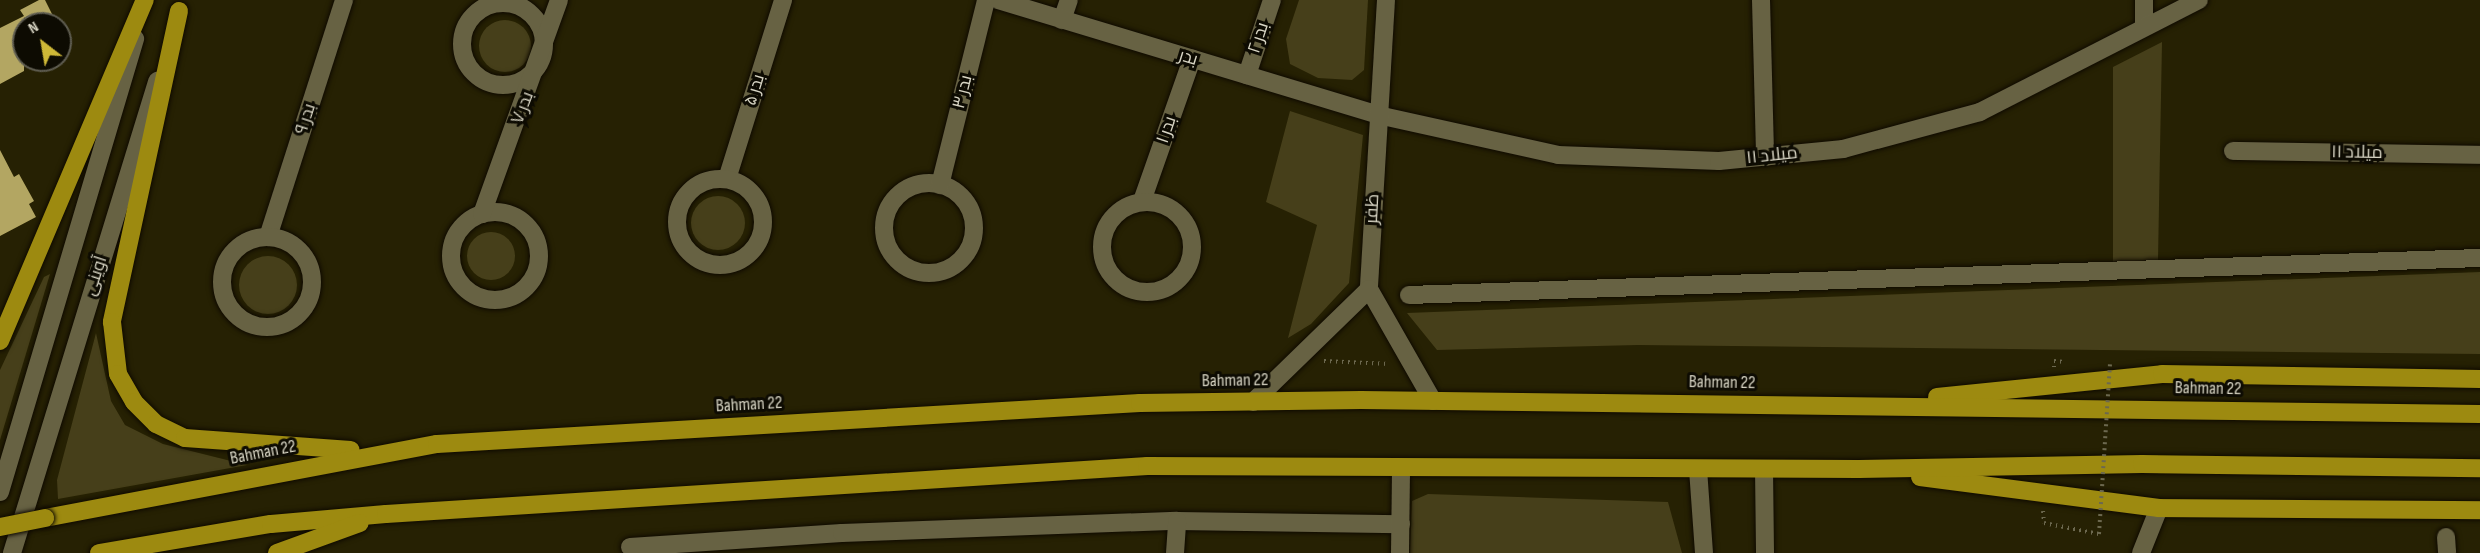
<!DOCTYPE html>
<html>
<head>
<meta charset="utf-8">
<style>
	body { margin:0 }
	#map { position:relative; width:2480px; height:553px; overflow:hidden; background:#262103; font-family:"Sofia Sans Condensed",Cairo,sans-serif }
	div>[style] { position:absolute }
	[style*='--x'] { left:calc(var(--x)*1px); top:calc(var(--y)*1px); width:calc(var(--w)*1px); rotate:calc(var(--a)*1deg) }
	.green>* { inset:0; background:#463f1a }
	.round { border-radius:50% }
	.building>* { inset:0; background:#b3a662 }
	.path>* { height:4px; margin-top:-2px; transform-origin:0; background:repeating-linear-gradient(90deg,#6c684f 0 1.5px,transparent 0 6px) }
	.roads { filter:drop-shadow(0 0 2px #0f0a00) drop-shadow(0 0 2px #0f0a00) }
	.street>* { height:18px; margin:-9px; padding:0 9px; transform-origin:9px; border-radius:9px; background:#676243 }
	.street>.ring { margin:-9px; padding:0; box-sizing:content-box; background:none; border:18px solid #676243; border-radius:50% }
	.secondary>* { height:18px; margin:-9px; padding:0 9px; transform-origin:9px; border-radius:9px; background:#676243 }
	.highway>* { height:18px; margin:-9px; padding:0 9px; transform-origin:9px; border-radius:9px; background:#9d8a10 }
	.path-bridge>* { height:4px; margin-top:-2px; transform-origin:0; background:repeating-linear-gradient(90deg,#6c684f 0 1.5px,transparent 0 6px) }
	.bridges { filter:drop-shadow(0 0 2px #0f0a00) drop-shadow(0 0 2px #0f0a00) }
	.highway-bridge>* { height:18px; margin:-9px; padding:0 9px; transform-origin:9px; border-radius:9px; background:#9d8a10 }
	span { translate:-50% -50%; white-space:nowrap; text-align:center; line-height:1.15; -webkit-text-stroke:6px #0d0b02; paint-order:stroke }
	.street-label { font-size:18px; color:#d8d5c4 }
	.north { position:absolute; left:12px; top:12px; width:60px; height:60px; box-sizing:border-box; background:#0d0b02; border:2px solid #5e5c50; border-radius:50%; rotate:329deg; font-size:16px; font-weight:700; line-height:24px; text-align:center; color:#d8d5c4 }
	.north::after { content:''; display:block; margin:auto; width:21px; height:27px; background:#ceb837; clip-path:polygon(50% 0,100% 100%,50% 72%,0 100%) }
</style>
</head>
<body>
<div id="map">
	<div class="green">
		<i style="clip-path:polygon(1299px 0,1368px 0,1364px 70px,1352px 80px,1318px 78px,1290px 64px,1286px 39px)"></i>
		<i class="round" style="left:479px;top:20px;width:52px;height:52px"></i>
		<i style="clip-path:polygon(2162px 42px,2158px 260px,2113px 262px,2113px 67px)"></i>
		<i style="clip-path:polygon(1290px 111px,1363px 135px,1349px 283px,1311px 324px,1288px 338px,1317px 225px,1266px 202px)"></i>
		<i class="round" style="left:691px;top:196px;width:54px;height:54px"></i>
		<i class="round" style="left:467px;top:232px;width:48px;height:48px"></i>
		<i class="round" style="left:239px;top:256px;width:58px;height:58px"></i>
		<i style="clip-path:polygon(2480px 272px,2480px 354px,1638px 345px,1437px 350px,1407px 313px)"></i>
		<i style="clip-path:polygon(50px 274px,0 440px,0 370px,44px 277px)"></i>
		<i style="clip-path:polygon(96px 333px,111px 401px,125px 425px,163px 444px,247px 465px,58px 499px,57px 480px)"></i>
		<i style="clip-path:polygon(1428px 494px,1668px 502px,1682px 553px,1410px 553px,1412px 501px)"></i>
	</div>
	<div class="building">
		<i style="clip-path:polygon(39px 0,45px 0,57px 24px,28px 24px,24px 17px,24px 71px,0 84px,0 28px,24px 16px,20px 10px)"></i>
		<i style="clip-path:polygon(0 150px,14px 177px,19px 174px,34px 201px,29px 204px,36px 217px,0 236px)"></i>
	</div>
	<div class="path">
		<i style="--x:1324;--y:361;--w:65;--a:2.6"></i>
		<i style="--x:2054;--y:367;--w:6;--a:-90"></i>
		<i style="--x:2054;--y:361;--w:11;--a:5"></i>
		<i style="--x:2043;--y:511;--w:12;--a:85"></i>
		<i style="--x:2044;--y:523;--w:56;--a:11.3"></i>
	</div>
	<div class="roads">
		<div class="street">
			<i style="--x:1761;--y:0;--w:157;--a:88.5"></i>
			<i style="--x:2144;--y:0;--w:27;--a:90"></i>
			<i class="ring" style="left:462px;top:3px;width:64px;height:64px"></i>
			<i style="--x:1062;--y:20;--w:21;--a:-71"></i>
			<i style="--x:1247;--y:75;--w:79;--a:-71.6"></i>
			<i style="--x:1378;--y:115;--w:184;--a:12.5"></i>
			<i style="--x:1558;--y:155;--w:161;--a:2.1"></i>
			<i style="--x:1719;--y:161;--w:125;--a:-5.5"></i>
			<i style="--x:1843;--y:149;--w:142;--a:-15.1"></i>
			<i style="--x:1980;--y:112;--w:246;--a:-27.1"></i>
			<i style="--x:2233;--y:151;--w:247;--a:0.9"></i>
			<i style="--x:727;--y:179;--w:188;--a:-72.6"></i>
			<i class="ring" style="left:677px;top:179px;width:68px;height:68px"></i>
			<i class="ring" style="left:884px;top:183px;width:72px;height:72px"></i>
			<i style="--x:940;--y:185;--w:191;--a:-76"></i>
			<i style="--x:1142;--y:201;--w:151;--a:-70.6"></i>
			<i class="ring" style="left:1102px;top:202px;width:72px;height:72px"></i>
			<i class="ring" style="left:451px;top:212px;width:70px;height:70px"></i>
			<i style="--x:482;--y:214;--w:227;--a:-70.2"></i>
			<i style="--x:268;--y:237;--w:249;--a:-72.2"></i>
			<i class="ring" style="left:222px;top:237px;width:72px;height:72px"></i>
			<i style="--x:1409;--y:295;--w:1072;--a:-1.98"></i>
			<i style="--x:1698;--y:469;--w:84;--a:85.9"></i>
			<i style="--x:1764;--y:469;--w:84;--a:89.3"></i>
			<i style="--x:2446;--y:537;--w:16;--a:86"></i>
			<i style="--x:630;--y:547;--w:212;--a:-3.8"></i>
			<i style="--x:842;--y:533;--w:335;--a:-2.1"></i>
			<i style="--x:1177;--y:521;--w:224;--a:0.8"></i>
			<i style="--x:1175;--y:553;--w:32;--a:-86"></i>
			<i style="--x:1400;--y:553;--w:84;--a:-89.3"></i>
		</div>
		<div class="secondary">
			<i style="--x:998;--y:0;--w:397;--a:16.8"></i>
			<i style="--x:1386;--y:0;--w:289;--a:93.4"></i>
			<i style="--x:1369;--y:289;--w:129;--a:60.3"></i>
			<i style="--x:1253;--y:402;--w:162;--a:-44.2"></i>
			<i style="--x:0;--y:492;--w:473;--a:-73.4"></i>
			<i style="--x:12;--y:553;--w:494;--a:-72.9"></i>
			<i style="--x:2141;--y:553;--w:48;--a:-68.2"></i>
		</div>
		<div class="highway">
			<i style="--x:179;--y:11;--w:318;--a:102.2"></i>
			<i style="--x:112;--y:322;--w:52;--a:83.4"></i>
			<i style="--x:118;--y:374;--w:32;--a:60"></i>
			<i style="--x:134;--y:402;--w:31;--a:45"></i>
			<i style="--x:156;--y:424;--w:32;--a:26"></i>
			<i style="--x:185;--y:438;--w:166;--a:4.1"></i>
			<i style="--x:0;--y:341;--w:371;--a:-67"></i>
			<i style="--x:1937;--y:397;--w:226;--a:-5.8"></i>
			<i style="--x:2162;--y:374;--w:318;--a:0.9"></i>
			<i style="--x:1920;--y:477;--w:241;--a:7.4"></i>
			<i style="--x:2159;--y:508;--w:321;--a:0.4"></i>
			<i style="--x:45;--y:518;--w:399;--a:-10.7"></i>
			<i style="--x:437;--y:444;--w:704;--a:-3.34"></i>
			<i style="--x:1140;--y:403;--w:221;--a:-0.8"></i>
			<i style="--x:1361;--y:400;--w:1119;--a:0.72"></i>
			<i style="--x:99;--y:553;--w:174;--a:-9.6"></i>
			<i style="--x:271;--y:524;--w:115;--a:-5"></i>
			<i style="--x:386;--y:514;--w:763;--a:-3.61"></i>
			<i style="--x:1147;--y:466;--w:712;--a:0.24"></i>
			<i style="--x:1859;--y:469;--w:283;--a:-1"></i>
			<i style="--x:2142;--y:464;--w:338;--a:0.7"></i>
			<i style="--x:277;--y:553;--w:88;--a:-19.9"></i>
		</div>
	</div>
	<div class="path-bridge">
		<i style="--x:2099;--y:534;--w:170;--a:-86.3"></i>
	</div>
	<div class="bridges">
		<div class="highway-bridge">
			<i style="--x:0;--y:527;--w:46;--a:-11.3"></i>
		</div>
	</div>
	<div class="street-label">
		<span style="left:1259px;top:38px;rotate:-72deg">بدر ۲</span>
		<span style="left:1188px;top:58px;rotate:17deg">بدر</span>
		<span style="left:755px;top:90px;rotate:-73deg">بدر ۵</span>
		<span style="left:963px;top:92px;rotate:-76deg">بدر ۳</span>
		<span style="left:523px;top:108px;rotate:-69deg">بدر ۷</span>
		<span style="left:306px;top:119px;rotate:-72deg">بدر ۹</span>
		<span style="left:1167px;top:130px;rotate:-71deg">بدر ۱</span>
		<span style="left:2357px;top:153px;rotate:1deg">میلاد ۱۱</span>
		<span style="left:1772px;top:156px;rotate:-6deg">میلاد ۱۱</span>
		<span style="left:1373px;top:209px;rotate:-87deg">ظفر</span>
		<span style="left:96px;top:276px;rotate:-72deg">آوینی</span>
		<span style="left:1235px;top:381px;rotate:-1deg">Bahman 22</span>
		<span style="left:1722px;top:383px;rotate:1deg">Bahman 22</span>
		<span style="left:2208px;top:389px;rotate:1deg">Bahman 22</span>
		<span style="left:749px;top:405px;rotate:-3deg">Bahman 22</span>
		<span style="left:263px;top:453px;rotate:-11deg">Bahman 22</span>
	</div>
	<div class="north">N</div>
</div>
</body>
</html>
